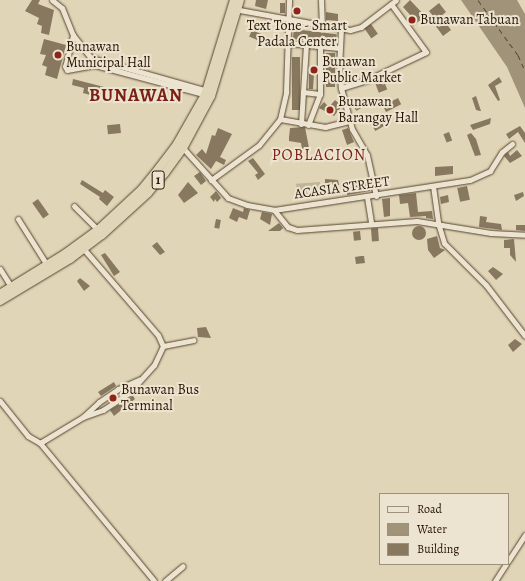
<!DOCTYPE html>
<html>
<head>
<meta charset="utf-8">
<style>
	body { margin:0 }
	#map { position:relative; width:525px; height:581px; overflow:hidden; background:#e1d5b7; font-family:Alegreya,serif }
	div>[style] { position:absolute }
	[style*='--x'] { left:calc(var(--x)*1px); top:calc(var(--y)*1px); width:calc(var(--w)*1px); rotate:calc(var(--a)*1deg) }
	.green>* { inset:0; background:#c1b498; transform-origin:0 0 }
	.water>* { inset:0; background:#a19379 }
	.ferry>* { height:1px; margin-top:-0.5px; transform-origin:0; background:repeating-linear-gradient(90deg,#574630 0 5px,transparent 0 9px) }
	.building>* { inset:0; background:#87785f; transform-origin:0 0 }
	.round { border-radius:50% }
	.roads { filter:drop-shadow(0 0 1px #55442e) drop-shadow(0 0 1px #55442e) }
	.minor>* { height:5px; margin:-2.5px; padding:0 2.5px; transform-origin:2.5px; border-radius:2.5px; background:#ece4d0 }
	.highway>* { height:8px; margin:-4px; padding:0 4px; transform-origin:4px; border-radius:4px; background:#e1d5b7 }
	.dots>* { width:11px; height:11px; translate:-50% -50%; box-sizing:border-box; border:2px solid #ece4d0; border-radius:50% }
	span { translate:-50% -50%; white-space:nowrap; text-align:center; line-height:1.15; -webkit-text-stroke:4px #ece4d0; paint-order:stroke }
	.shield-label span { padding:1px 3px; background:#ece4d0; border:1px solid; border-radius:3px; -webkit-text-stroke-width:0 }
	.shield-label { font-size:13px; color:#261300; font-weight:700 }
	.poi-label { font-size:14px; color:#261300 }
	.left { translate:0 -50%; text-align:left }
	.street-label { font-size:14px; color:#261300 }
	.quarter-label { font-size:16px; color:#7a1f14; letter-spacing:1px }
	.district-label { font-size:18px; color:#7a1f14; font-weight:700; letter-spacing:1px }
	.legend { position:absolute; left:379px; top:493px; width:130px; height:72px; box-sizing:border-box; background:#ece4d0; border:1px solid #9d907d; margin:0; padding:5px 7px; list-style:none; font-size:12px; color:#261300 }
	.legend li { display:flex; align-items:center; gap:8px; height:20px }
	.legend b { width:20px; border:1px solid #9d907d }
</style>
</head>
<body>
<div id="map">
	<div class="green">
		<i style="left:320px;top:182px;width:13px;height:24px;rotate:86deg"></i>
	</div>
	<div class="water">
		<i style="clip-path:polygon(461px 0,517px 0,525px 14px,525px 108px,507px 67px)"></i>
	</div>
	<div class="ferry">
		<i style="--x:478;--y:0;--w:68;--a:54"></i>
		<i style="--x:518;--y:55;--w:17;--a:66"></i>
	</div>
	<div class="building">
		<i style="clip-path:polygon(32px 0,40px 0,38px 4px,54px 10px,49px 35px,41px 33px,42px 26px,37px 24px,39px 18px,25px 11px)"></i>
		<i style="clip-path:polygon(256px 0,268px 0,266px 9px,255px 6px)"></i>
		<i style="clip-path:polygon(410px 0,425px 16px,413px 26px,407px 19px,411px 16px,403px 7px)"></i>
		<i style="left:280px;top:3px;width:5px;height:10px"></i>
		<i style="clip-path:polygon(439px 3px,446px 12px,441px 16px,451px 30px,443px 36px,435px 25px,439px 23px,429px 11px)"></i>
		<i style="clip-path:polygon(326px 12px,338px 14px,338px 21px,326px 20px)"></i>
		<i style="left:371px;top:24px;width:12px;height:8px;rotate:55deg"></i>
		<i style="left:294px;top:29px;width:43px;height:10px;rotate:7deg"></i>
		<i style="left:252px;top:30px;width:10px;height:7px;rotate:24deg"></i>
		<i style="clip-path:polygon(44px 39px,66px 45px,57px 79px,45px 75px,47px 67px,42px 65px,46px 55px,40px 54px)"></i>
		<i style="left:326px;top:53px;width:9px;height:34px"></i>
		<i style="left:292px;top:57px;width:8px;height:53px"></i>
		<i style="clip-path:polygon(309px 74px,314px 74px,313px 89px,309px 89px)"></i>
		<i style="clip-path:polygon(499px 77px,502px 82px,495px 86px,500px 100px,498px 101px,488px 85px)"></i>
		<i style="clip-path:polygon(73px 79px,108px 88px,105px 99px,83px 93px,84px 88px,72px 85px)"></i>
		<i style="left:384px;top:81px;width:9px;height:9px;rotate:69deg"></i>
		<i style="clip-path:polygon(476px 96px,481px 111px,480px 111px,476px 110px,472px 98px)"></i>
		<i style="left:398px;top:98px;width:7px;height:17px;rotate:63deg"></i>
		<i style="clip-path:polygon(335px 100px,342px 106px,334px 116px,319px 108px,324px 102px,329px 107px)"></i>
		<i style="left:361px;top:101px;width:6px;height:9px;rotate:59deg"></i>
		<i style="clip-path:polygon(491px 118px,490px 124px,473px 130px,470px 125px)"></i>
		<i style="left:380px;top:119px;width:8px;height:10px;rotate:60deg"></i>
		<i style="left:120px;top:124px;width:9px;height:13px;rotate:84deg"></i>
		<i style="clip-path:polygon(520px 126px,525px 133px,525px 143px,518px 132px,509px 139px,506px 134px)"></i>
		<i style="clip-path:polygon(305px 127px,309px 148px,302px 149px,301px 143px,289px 141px,289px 137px,290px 128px)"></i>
		<i style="clip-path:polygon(218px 128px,232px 134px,220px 157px,226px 160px,224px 165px,216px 161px,211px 169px,196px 155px,202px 149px,206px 154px,212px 135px,215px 136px)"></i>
		<i style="clip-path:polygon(348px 128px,354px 142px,347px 145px,342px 130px)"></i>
		<i style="left:449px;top:132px;width:9px;height:6px;rotate:69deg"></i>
		<i style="clip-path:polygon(471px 133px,476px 139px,481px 155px,475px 156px,467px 135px)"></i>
		<i style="clip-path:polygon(517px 150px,522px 156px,510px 163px,504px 156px,508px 152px,510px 156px)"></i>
		<i style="clip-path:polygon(253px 158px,265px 174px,258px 180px,255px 175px,258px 173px,248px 161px)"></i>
		<i style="clip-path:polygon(453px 166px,453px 174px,435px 176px,435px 167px)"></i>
		<i style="clip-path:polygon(200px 172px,206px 181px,201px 185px,194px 176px)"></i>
		<i style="clip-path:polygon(325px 179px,338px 180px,339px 185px,325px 185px)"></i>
		<i style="clip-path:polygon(82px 180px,103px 193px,105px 190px,114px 197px,107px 206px,99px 199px,100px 197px,80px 184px)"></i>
		<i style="clip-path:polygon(188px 182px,198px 193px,184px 203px,178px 195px)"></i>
		<i style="clip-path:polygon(369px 182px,370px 191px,347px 195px,347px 188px)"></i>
		<i style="left:467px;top:186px;width:14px;height:10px;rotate:78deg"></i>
		<i style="clip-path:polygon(216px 191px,221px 198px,217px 202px,215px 199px,214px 202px,210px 197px)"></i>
		<i style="clip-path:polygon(523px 192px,524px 196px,516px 201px,514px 195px)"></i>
		<i style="clip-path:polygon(416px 193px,418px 212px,432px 211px,433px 219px,426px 218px,426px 216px,410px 217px,408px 203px,400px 204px,399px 195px)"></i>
		<i style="clip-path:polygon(448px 195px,449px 202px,441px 204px,440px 197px)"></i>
		<i style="clip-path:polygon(390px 198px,390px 216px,384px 217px,382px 199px)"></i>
		<i style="left:38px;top:199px;width:19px;height:7px;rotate:55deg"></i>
		<i style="clip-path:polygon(233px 208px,243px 212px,244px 208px,250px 210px,247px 220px,239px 217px,237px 222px,229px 218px)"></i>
		<i style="clip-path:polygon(262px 212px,272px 214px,270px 225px,260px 219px)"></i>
		<i style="clip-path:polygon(480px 216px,487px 217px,486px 222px,501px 224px,502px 230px,479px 227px)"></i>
		<i style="left:216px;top:219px;width:5px;height:9px;rotate:11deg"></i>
		<i style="clip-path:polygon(279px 223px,283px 228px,280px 231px,268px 231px)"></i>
		<i style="clip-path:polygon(516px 225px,525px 225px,525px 231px,516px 230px)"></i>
		<i class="round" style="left:412px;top:226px;width:14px;height:14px"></i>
		<i style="left:378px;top:228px;width:13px;height:7px;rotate:86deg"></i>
		<i style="left:360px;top:231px;width:9px;height:7px;rotate:84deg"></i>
		<i style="clip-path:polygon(437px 236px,440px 248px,445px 250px,434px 258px,428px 250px,427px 239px)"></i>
		<i style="clip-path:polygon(514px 239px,516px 262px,510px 255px,510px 248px,504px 248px,504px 240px)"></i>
		<i style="clip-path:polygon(157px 242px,165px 252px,160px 255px,152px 246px)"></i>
		<i style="clip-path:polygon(105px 253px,120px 272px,114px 276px,101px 255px)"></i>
		<i style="clip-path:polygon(361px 256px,364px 256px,365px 263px,356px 264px,355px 257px)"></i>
		<i style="clip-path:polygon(493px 267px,503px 274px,496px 280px,488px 271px)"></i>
		<i style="clip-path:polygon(80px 278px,90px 286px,84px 291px,77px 281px)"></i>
		<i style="clip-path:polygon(206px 327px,211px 338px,198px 337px,197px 328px)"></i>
		<i style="clip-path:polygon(515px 339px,522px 344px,513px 352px,508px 345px)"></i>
		<i style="clip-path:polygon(114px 382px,116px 386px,101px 396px,98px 392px)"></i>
		<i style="clip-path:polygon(133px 396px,135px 399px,114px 416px,110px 410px)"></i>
	</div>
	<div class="roads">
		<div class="minor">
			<i style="--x:52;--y:0;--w:13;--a:39"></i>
			<i style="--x:62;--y:8;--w:29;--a:68"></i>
			<i style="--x:73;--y:35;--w:29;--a:52"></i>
			<i style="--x:91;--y:58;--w:122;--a:15.8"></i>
			<i style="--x:321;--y:0;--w:26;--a:88"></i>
			<i style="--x:234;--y:9;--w:118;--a:10.3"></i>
			<i style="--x:350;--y:30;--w:11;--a:-15"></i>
			<i style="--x:361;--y:27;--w:44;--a:-37.6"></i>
			<i style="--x:341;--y:29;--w:33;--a:93"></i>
			<i style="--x:339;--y:62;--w:26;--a:86"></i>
			<i style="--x:341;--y:88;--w:42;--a:75"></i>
			<i style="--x:352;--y:129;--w:30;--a:60"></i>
			<i style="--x:367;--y:155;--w:42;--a:77.6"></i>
			<i style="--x:73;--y:35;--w:32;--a:104"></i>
			<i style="--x:65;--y:66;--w:4;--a:63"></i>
			<i style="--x:67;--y:70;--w:28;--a:-10"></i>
			<i style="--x:95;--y:65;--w:116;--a:15"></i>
			<i style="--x:288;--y:43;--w:51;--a:5.6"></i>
			<i style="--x:341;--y:88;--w:27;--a:-17"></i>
			<i style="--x:367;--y:80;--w:65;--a:-25.4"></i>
			<i style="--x:426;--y:52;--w:59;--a:-126.1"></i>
			<i style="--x:303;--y:92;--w:17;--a:7"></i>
			<i style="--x:280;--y:119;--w:46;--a:10.1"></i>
			<i style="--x:325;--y:127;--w:25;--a:-14"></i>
			<i style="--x:301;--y:124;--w:79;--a:-86.4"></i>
			<i style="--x:308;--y:125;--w:33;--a:-69"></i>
			<i style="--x:320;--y:94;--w:47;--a:-90"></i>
			<i style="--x:183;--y:148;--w:67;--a:48"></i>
			<i style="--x:228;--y:198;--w:20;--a:20"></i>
			<i style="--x:247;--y:205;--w:27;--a:10"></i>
			<i style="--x:274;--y:210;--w:198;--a:-8.7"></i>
			<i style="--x:470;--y:180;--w:22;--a:-24"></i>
			<i style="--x:490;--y:171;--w:22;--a:-58"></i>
			<i style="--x:502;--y:152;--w:13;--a:-39"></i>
			<i style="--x:211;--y:180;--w:59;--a:-36.1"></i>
			<i style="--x:259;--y:145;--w:33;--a:-51"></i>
			<i style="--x:280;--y:119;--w:28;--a:-77"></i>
			<i style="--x:286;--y:92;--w:92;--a:-88.1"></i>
			<i style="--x:433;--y:186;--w:37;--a:82"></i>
			<i style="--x:438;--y:223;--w:21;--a:73"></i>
			<i style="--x:444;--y:243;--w:59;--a:45"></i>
			<i style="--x:486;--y:285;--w:64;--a:52.6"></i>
			<i style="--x:367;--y:197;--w:26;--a:81"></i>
			<i style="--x:74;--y:206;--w:34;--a:45"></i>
			<i style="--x:274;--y:210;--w:22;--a:51"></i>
			<i style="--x:288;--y:227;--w:9;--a:18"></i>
			<i style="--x:297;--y:230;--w:120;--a:-4.3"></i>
			<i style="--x:417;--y:221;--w:75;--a:9.2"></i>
			<i style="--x:491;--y:233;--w:34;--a:3"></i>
			<i style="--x:18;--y:219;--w:54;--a:57.8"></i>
			<i style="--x:82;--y:247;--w:116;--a:49.2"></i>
			<i style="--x:158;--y:335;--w:12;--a:66"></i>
			<i style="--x:163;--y:346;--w:21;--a:115"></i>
			<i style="--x:154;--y:365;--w:38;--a:132"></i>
			<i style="--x:129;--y:393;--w:31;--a:147"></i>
			<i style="--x:103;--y:410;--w:21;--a:161"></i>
			<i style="--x:0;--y:269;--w:22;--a:58"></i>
			<i style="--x:163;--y:346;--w:31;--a:-11"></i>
			<i style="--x:0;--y:401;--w:45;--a:51.3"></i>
			<i style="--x:28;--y:436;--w:14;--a:30"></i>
			<i style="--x:40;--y:443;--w:50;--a:-31.2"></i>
			<i style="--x:83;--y:417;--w:22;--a:-43"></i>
			<i style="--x:99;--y:402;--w:23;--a:-34"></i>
			<i style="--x:118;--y:389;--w:24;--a:-24"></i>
			<i style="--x:40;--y:443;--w:179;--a:50.4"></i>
			<i style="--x:508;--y:561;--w:31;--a:-57"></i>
			<i style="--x:165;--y:581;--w:23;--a:-40"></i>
			<i style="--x:495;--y:581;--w:20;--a:-57"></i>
		</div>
		<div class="highway">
			<i style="--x:0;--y:294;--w:78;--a:-31.8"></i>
			<i style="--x:66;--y:253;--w:39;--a:-36"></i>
			<i style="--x:98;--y:230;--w:60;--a:-43"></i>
			<i style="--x:142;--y:189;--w:27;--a:-51"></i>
			<i style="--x:159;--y:168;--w:30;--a:-53"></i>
			<i style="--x:177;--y:144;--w:56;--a:-60.3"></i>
			<i style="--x:205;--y:95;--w:99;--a:-73"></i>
			<i style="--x:0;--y:301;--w:82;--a:-31"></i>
			<i style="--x:70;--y:259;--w:40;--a:-37"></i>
			<i style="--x:102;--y:235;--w:62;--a:-42.4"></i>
			<i style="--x:148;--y:193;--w:26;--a:-50"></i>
			<i style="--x:165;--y:173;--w:31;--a:-54"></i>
			<i style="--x:183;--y:148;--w:59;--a:-61.7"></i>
			<i style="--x:211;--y:96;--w:100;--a:-73.2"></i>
		</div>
	</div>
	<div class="dots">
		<i style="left:297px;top:11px;background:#8f2418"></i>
		<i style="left:412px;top:20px;background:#8f2418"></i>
		<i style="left:58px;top:55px;background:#8f2418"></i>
		<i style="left:314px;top:70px;background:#8f2418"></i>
		<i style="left:330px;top:110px;background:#8f2418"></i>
		<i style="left:113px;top:398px;background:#8f2418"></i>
	</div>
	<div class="shield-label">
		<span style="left:158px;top:180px">1</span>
	</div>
	<div class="poi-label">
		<span class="left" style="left:420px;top:20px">Bunawan Tabuan</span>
		<span style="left:297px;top:34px">Text Tone - Smart<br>Padala Center</span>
		<span class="left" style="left:66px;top:55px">Bunawan<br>Municipal Hall</span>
		<span class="left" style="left:322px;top:70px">Bunawan<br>Public Market</span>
		<span class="left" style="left:338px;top:110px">Bunawan<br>Barangay Hall</span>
		<span class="left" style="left:121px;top:398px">Bunawan Bus<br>Terminal</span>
	</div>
	<div class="street-label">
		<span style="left:342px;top:188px;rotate:-8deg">ACASIA STREET</span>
	</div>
	<div class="quarter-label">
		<span style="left:319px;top:155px">POBLACION</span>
	</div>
	<div class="district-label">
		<span style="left:136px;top:95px">BUNAWAN</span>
	</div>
	<ul class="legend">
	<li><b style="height:5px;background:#ece4d0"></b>Road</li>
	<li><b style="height:11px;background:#a19379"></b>Water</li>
	<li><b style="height:11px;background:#87785f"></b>Building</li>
	</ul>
</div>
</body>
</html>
